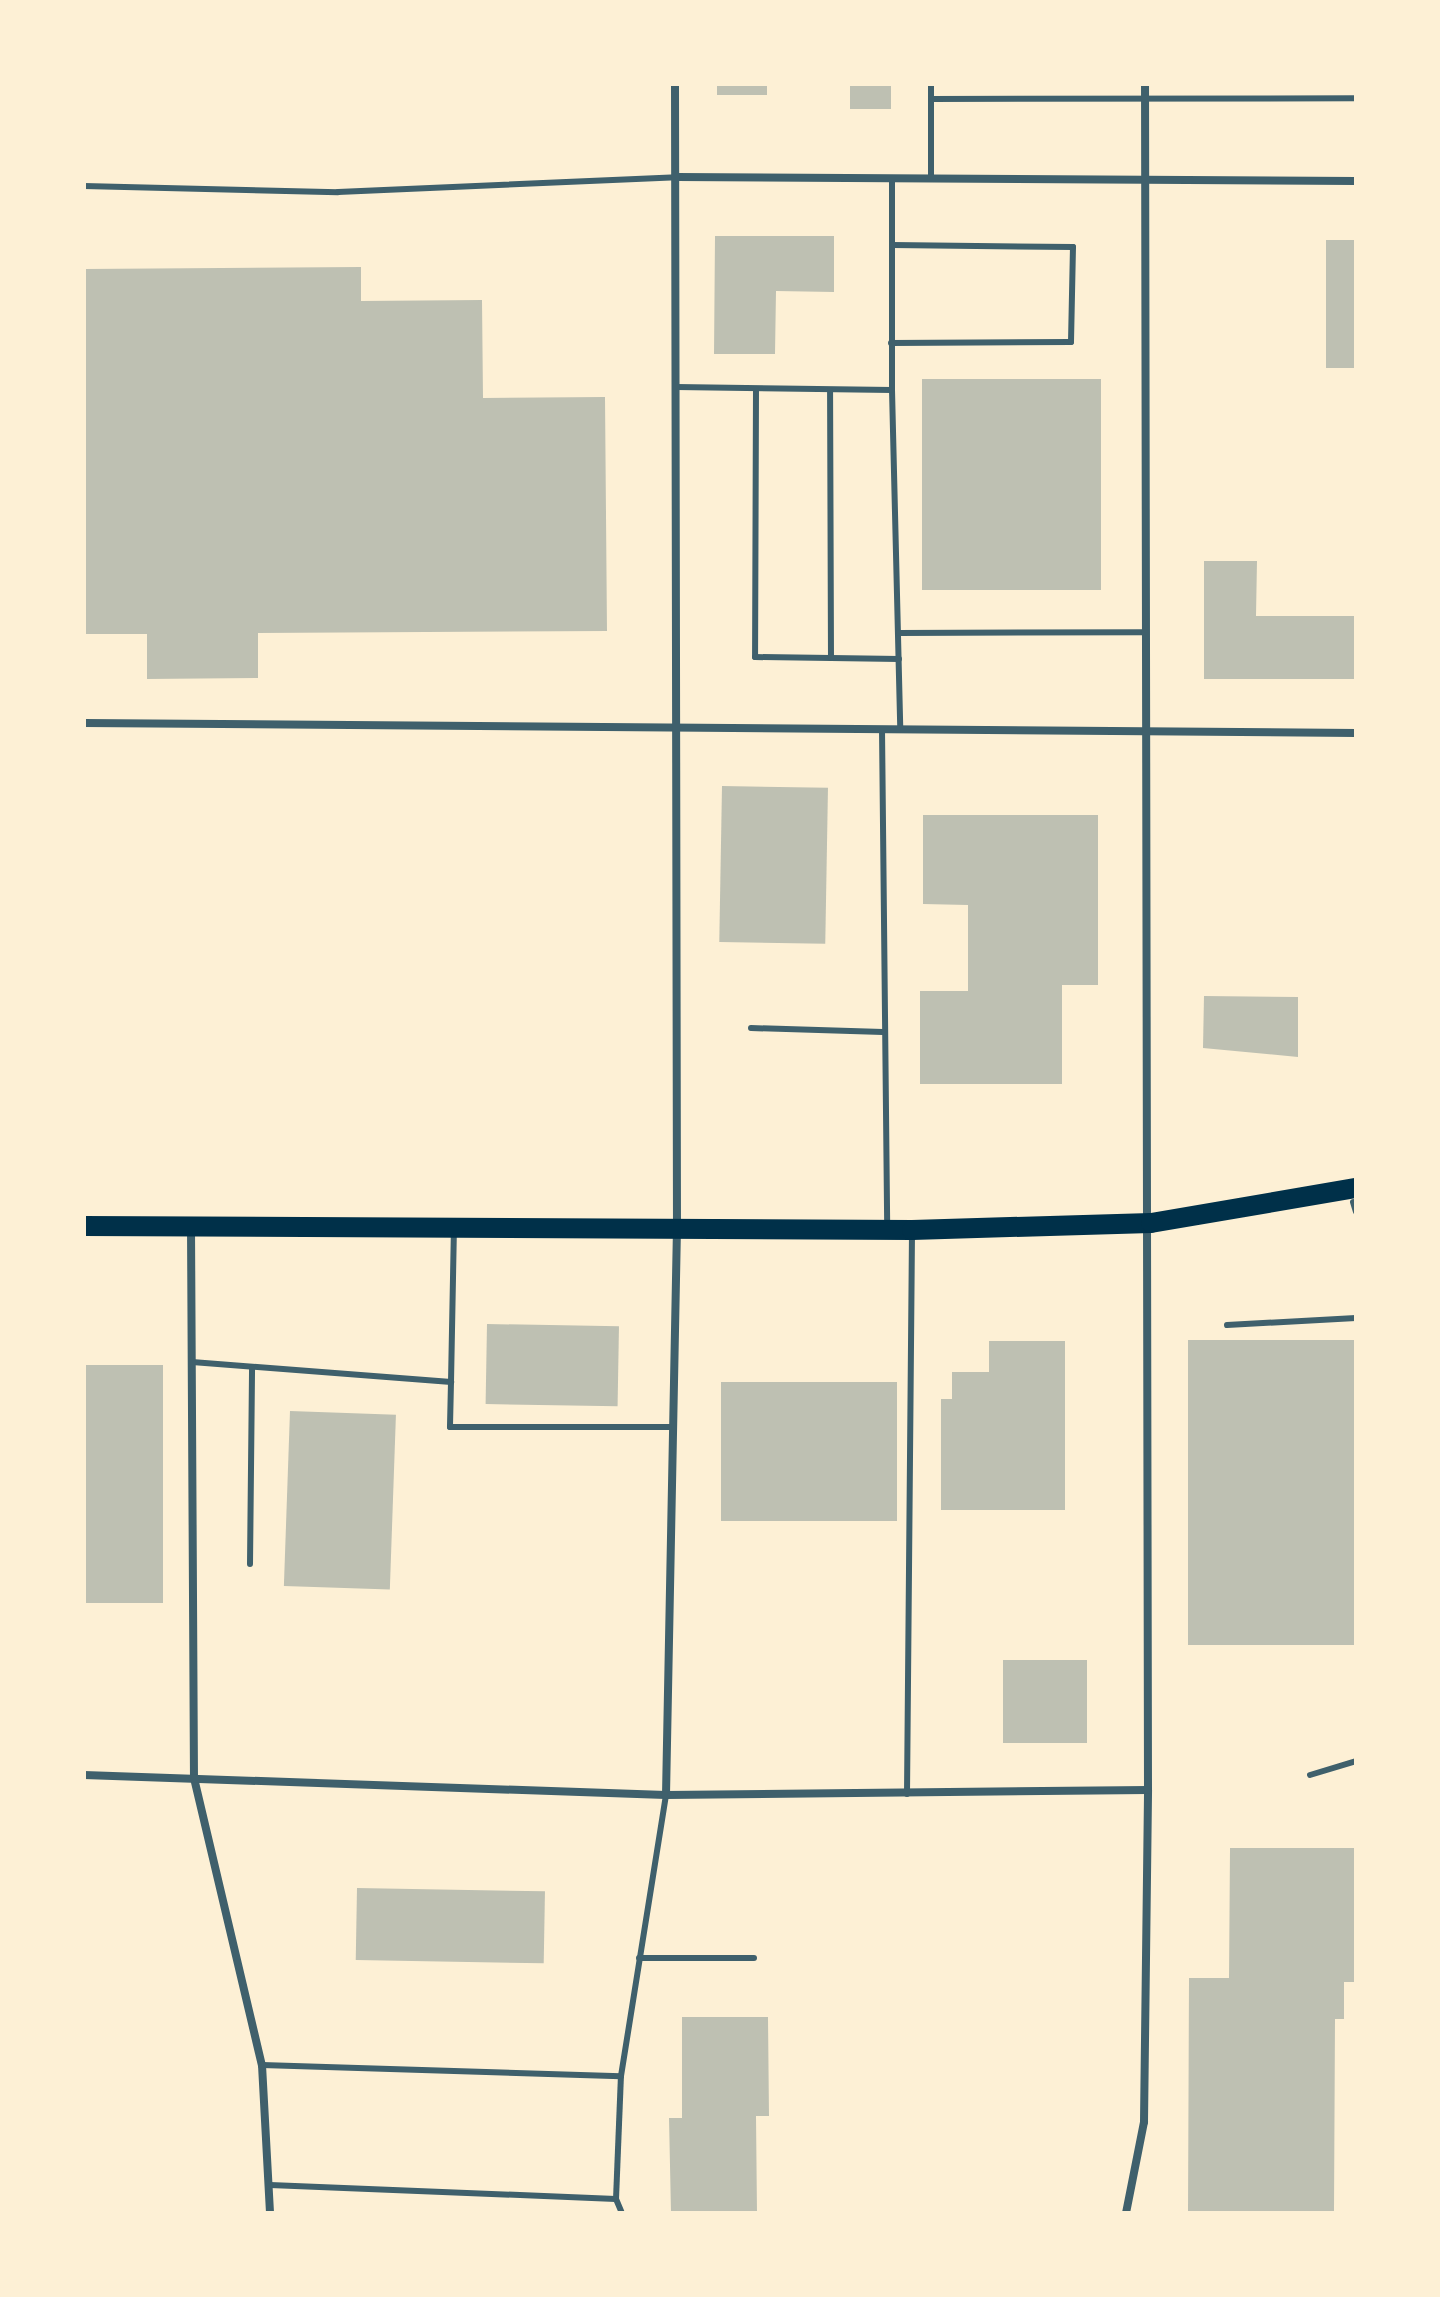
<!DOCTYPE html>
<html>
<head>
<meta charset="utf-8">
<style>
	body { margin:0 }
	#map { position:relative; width:1440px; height:2297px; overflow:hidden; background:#fdf0d5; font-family:Signika,sans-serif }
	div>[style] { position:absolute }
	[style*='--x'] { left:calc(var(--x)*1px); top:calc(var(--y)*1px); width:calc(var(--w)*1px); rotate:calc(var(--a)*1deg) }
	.building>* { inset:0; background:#bec0b2; transform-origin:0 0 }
	.service>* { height:6px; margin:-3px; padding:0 3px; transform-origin:3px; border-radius:3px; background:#3f606c }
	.minor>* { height:8px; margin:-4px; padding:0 4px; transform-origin:4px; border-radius:4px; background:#3f606c }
	.primary>* { height:20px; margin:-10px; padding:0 10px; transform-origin:10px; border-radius:10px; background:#003049 }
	span { translate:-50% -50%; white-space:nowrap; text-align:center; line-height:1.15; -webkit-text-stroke:6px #fdf0d5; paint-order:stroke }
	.frame { position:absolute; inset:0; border:86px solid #fdf0d5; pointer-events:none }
</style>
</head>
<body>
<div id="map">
	<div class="building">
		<i style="left:717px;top:84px;width:50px;height:11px"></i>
		<i style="left:850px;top:84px;width:41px;height:25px"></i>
		<i style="clip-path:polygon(715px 236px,834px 236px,834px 292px,776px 291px,775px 354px,714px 354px)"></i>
		<i style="left:1326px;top:240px;width:30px;height:128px"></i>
		<i style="clip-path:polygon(361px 267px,361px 301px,482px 300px,483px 398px,605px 397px,607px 631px,258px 633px,258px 678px,147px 679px,147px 634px,84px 634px,84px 269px)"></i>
		<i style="left:922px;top:379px;width:179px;height:211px"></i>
		<i style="clip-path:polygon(1204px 561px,1257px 561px,1256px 616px,1356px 616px,1356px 679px,1204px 679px)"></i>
		<i style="left:722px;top:786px;width:106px;height:156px;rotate:1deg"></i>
		<i style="clip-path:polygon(923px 815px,1098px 815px,1098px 985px,1062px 985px,1062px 1084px,920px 1084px,920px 991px,968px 991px,968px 905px,923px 904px)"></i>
		<i style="clip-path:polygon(1204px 996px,1298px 997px,1298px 1057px,1203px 1048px)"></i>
		<i style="left:487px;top:1324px;width:132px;height:80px;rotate:1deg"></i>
		<i style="left:1356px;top:1340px;width:305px;height:168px;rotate:90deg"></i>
		<i style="clip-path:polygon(989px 1341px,1065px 1341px,1065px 1510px,941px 1510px,941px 1399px,952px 1399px,952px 1372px,989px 1372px)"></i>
		<i style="left:163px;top:1365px;width:238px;height:79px;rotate:90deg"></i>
		<i style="left:721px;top:1382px;width:176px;height:139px"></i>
		<i style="left:290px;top:1411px;width:106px;height:175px;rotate:2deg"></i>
		<i style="left:1003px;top:1660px;width:84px;height:83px"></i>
		<i style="clip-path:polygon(1230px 1848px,1356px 1848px,1356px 1982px,1344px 1982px,1344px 2019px,1335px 2019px,1334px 2213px,1188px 2213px,1189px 1978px,1229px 1978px)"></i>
		<i style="left:357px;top:1888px;width:188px;height:72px;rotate:1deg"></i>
		<i style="clip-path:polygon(682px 2017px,768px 2017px,769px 2116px,756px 2116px,757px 2213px,671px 2213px,669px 2118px,682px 2118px)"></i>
	</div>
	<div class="service">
		<i style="--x:931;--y:84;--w:91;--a:90"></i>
		<i style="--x:931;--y:99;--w:425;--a:-0.1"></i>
		<i style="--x:84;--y:186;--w:254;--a:1.4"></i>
		<i style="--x:338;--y:192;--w:339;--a:-2.5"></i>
		<i style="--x:891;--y:343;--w:180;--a:-0.3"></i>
		<i style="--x:1071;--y:342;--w:95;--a:-88.8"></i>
		<i style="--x:1073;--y:247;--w:181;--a:-179.4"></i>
		<i style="--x:676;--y:387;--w:216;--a:0.8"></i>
		<i style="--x:892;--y:390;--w:339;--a:88.6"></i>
		<i style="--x:756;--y:389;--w:268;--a:90.2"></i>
		<i style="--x:755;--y:657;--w:76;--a:0.8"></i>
		<i style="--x:831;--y:658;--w:267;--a:-90.2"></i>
		<i style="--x:892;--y:390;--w:212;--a:-90"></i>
		<i style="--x:899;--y:633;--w:247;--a:-0.2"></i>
		<i style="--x:831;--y:658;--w:68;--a:0.8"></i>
		<i style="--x:882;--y:729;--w:497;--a:89.4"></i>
		<i style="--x:751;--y:1028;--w:132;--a:1.7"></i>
		<i style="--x:1353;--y:1202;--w:10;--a:73"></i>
		<i style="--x:1227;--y:1325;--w:129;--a:-3.1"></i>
		<i style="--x:192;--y:1362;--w:260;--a:4.4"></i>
		<i style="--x:451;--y:1382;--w:151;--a:-88.9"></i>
		<i style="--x:451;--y:1382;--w:45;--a:91.3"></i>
		<i style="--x:450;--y:1427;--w:224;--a:0"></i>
		<i style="--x:250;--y:1564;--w:197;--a:-89.4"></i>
		<i style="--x:1310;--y:1775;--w:48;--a:-16.9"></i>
		<i style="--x:907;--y:1794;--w:560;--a:-89.49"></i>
		<i style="--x:639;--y:1958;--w:115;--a:0"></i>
		<i style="--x:262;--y:2065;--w:359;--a:1.8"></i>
		<i style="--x:270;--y:2185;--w:346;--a:2.3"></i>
		<i style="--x:616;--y:2199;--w:123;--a:-87.7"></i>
		<i style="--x:621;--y:2076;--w:285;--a:-80.9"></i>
		<i style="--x:616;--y:2199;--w:15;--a:67"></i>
	</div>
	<div class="minor">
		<i style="--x:677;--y:177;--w:679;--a:0.34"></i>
		<i style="--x:84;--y:723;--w:1272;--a:0.45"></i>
		<i style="--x:191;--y:1227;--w:551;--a:89.69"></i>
		<i style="--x:194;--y:1778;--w:295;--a:76.7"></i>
		<i style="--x:262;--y:2065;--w:148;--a:86.9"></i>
		<i style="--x:84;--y:1775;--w:582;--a:1.97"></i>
		<i style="--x:666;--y:1795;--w:482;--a:-0.6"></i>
		<i style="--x:666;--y:1795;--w:566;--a:-88.89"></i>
		<i style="--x:677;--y:1229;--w:1145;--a:-90.1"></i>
		<i style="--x:1126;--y:2213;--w:93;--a:-78.8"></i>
		<i style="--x:1144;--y:2122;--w:332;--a:-89.3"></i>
		<i style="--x:1148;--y:1790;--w:1706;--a:-90.1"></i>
	</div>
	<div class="primary">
		<i style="--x:84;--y:1226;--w:828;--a:0.28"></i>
		<i style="--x:912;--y:1230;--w:239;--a:-1.7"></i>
		<i style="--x:1151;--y:1223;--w:208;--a:-9.7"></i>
	</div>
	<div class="frame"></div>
</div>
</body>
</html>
